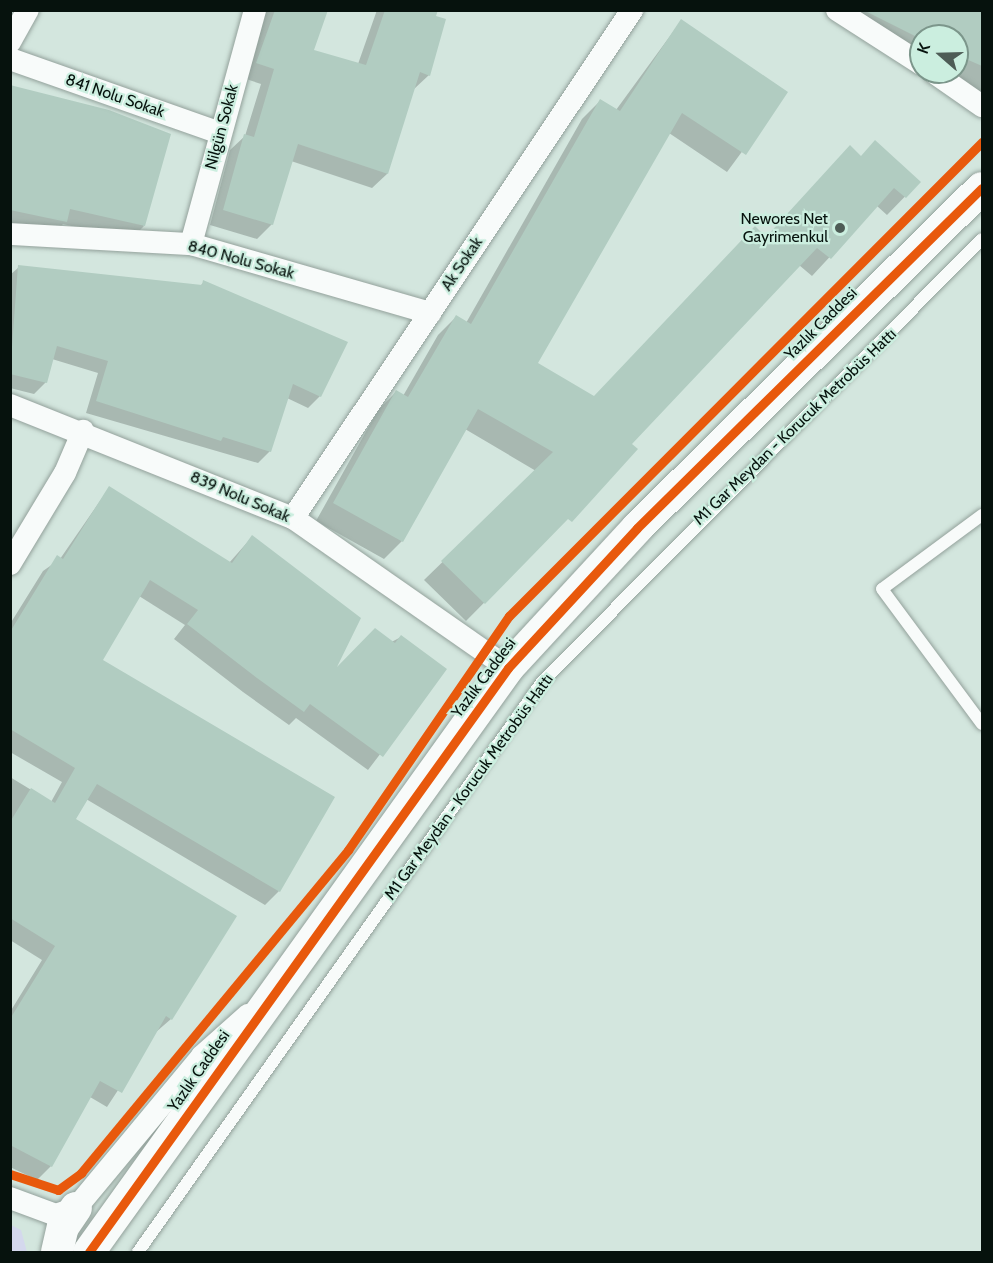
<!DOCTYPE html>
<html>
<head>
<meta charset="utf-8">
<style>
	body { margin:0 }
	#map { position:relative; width:993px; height:1263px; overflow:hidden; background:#d3e6de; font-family:Cabin,sans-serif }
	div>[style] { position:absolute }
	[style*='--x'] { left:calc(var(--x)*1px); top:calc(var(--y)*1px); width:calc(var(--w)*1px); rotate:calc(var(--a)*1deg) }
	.green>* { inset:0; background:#d4d8ed }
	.shadow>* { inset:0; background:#0003 }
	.building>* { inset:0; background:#b1ccc1 }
	.roads { filter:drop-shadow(0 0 2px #93a19b) drop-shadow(0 0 2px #93a19b) }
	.service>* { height:12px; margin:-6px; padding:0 6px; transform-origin:6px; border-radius:6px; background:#f8fbfa }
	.minor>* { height:22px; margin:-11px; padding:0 11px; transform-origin:11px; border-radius:11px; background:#f8fbfa }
	.secondary>* { height:32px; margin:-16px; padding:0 16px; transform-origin:16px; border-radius:16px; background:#f8fbfa }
	.cycleway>* { height:9px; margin:-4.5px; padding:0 4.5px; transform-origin:4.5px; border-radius:4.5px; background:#e8590c }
	.dots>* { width:16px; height:16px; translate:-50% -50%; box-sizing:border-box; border:3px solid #cbeedf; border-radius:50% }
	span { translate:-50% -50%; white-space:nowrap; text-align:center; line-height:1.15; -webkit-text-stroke:4.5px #cbeedf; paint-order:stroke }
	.street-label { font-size:16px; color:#06120d }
	.poi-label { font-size:16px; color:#06120d }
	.right { translate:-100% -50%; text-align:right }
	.frame { position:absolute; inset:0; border:12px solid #06120d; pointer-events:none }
	.north { position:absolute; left:909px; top:24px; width:60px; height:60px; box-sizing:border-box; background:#cbeedf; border:2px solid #7c968b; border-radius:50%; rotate:290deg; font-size:16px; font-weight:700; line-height:24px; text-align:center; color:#06120d }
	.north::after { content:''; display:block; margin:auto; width:21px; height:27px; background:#4e5c56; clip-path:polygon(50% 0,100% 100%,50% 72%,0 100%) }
</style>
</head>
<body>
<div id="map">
	<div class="green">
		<i style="clip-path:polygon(11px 1225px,21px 1230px,27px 1252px,11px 1252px)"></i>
	</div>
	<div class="shadow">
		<i style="clip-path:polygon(266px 10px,326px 10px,312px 51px,358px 64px,377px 10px,436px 10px,434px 17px,444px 20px,429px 75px,413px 90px,387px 174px,372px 188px,291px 161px,272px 224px,257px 239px,210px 225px,230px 150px,245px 136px,261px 84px,243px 78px)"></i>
		<i style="clip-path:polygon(828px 10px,961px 10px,982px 20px,982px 114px,943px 72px,957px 72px,957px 36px,921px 36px,921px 62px)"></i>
		<i style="clip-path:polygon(681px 21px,786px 92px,727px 172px,669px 133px,536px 364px,594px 398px,860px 157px,919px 182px,887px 215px,877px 206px,812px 276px,799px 265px,629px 444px,635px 450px,466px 621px,424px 580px,536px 471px,465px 429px,402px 541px,384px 559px,316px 521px,378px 410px,396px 392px,403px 396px,438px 335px,456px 317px,466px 323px,582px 119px,600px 101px,616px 110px)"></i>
		<i style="clip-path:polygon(10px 86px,144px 226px,130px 240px,63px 224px,52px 235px,10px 226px)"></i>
		<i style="clip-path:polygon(19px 267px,200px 286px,204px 282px,320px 396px,308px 408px,287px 398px,270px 451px,258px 463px,86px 413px,98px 373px,52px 359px,46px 382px,34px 394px,10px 388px,10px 275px)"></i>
		<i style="clip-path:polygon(109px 488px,229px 563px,252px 537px,332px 673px,401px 637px,445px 669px,368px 770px,296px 718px,289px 725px,243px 692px,174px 639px,185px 625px,139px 596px,101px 660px,279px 891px,265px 905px,86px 799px,74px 820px,171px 1019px,156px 1032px,107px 1107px,90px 1097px,51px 1166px,37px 1180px,10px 1167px,10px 1012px,42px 960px,10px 940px,10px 777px,51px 802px,62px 782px,10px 752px,10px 624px,43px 571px,60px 559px)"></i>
	</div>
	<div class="building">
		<i style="clip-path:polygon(275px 10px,328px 10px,314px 50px,366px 65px,385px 10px,438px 10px,436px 16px,446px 19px,430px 76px,420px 72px,388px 174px,298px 144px,273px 225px,223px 210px,244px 134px,254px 137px,274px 69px,256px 63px)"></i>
		<i style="clip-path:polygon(863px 10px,982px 10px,982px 66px,957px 55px,957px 36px,921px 39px)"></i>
		<i style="clip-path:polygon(681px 19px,788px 92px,746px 155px,682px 113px,538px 363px,594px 396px,755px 226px,766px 237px,850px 145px,861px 156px,875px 140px,921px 182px,906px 198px,894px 188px,831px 259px,817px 248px,632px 444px,638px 449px,572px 522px,568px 519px,485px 604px,441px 561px,553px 452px,478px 409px,403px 542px,333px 503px,396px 390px,408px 397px,456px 315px,471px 324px,600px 99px,620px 111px)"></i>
		<i style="clip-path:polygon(10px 85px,109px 110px,171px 134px,145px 226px,70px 209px,67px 222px,10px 210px)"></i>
		<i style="clip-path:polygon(18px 265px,202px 285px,203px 280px,348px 342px,321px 397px,293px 384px,271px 452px,223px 437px,221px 441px,96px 401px,108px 361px,57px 346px,47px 383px,10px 374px)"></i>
		<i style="clip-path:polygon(109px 486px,232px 563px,252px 535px,361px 618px,337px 667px,375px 628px,395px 643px,401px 635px,447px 669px,383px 757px,310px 704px,304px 712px,257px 678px,187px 624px,198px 610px,150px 580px,103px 660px,335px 797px,280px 892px,97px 784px,76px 819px,237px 916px,172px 1020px,166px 1016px,122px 1093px,100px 1081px,52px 1167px,10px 1145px,10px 1019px,55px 946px,10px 918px,10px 822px,31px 788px,55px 803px,75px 768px,10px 729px,10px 632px,57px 555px,63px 559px)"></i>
	</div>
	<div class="roads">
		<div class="service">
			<i style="--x:982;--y:515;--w:124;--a:143.5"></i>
			<i style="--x:882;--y:589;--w:168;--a:53.5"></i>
			<i style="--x:138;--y:1252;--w:699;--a:-54.67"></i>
			<i style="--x:542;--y:682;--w:624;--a:-45.19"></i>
		</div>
		<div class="minor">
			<i style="--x:837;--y:10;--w:100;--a:32.7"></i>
			<i style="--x:10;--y:42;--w:37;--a:-61"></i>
			<i style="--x:10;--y:59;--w:223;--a:19.4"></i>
			<i style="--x:933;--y:72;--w:60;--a:34.8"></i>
			<i style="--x:10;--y:234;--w:181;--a:3.2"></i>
			<i style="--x:191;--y:244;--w:249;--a:16.1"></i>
			<i style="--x:191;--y:244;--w:243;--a:-74.7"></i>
			<i style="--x:10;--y:405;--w:305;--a:21.8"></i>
			<i style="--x:293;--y:518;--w:262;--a:34.9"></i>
			<i style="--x:293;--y:518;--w:611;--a:-56.28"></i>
			<i style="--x:10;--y:564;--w:106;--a:-58.9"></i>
			<i style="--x:65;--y:473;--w:46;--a:-66.8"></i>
			<i style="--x:10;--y:1198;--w:49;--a:20.3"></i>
			<i style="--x:56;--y:1215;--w:21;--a:-19"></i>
			<i style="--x:76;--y:1208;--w:197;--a:-50.3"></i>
			<i style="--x:202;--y:1056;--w:62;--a:-41.7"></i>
		</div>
		<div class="secondary">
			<i style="--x:57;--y:1252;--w:26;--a:-77"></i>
			<i style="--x:63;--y:1227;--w:23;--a:-56"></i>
			<i style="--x:89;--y:1252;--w:719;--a:-54.34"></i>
			<i style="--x:508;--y:668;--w:190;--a:-47.3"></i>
			<i style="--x:637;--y:528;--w:484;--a:-44.6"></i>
		</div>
	</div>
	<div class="cycleway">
		<i style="--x:10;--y:1174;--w:51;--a:18.4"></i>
		<i style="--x:58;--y:1190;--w:29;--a:-36"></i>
		<i style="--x:81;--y:1173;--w:419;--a:-50.4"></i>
		<i style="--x:348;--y:850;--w:284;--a:-55.5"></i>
		<i style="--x:509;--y:616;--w:670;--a:-45.06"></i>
		<i style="--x:89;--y:1252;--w:719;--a:-54.34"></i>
		<i style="--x:508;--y:668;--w:190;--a:-47.3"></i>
		<i style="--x:637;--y:528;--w:484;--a:-44.6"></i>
	</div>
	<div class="dots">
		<i style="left:840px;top:228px;background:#4e5c56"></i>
	</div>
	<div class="street-label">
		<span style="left:115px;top:96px;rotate:19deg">841 Nolu Sokak</span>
		<span style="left:222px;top:127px;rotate:-75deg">Nilgün Sokak</span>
		<span style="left:241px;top:260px;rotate:15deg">840 Nolu Sokak</span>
		<span style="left:462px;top:264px;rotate:-56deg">Ak Sokak</span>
		<span style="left:821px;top:324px;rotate:-45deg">Yazlık Caddesi</span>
		<span style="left:795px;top:427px;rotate:-44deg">M1 Gar Meydan - Korucuk Metrobüs Hattı</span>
		<span style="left:240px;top:497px;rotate:23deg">839 Nolu Sokak</span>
		<span style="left:484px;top:678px;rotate:-53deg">Yazlık Caddesi</span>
		<span style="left:469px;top:787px;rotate:-54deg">M1 Gar Meydan - Korucuk Metrobüs Hattı</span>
		<span style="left:199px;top:1071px;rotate:-55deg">Yazlık Caddesi</span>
	</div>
	<div class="poi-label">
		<span class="right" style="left:828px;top:228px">Newores Net<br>Gayrimenkul</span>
	</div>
	<div class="frame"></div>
	<div class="north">K</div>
</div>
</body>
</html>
